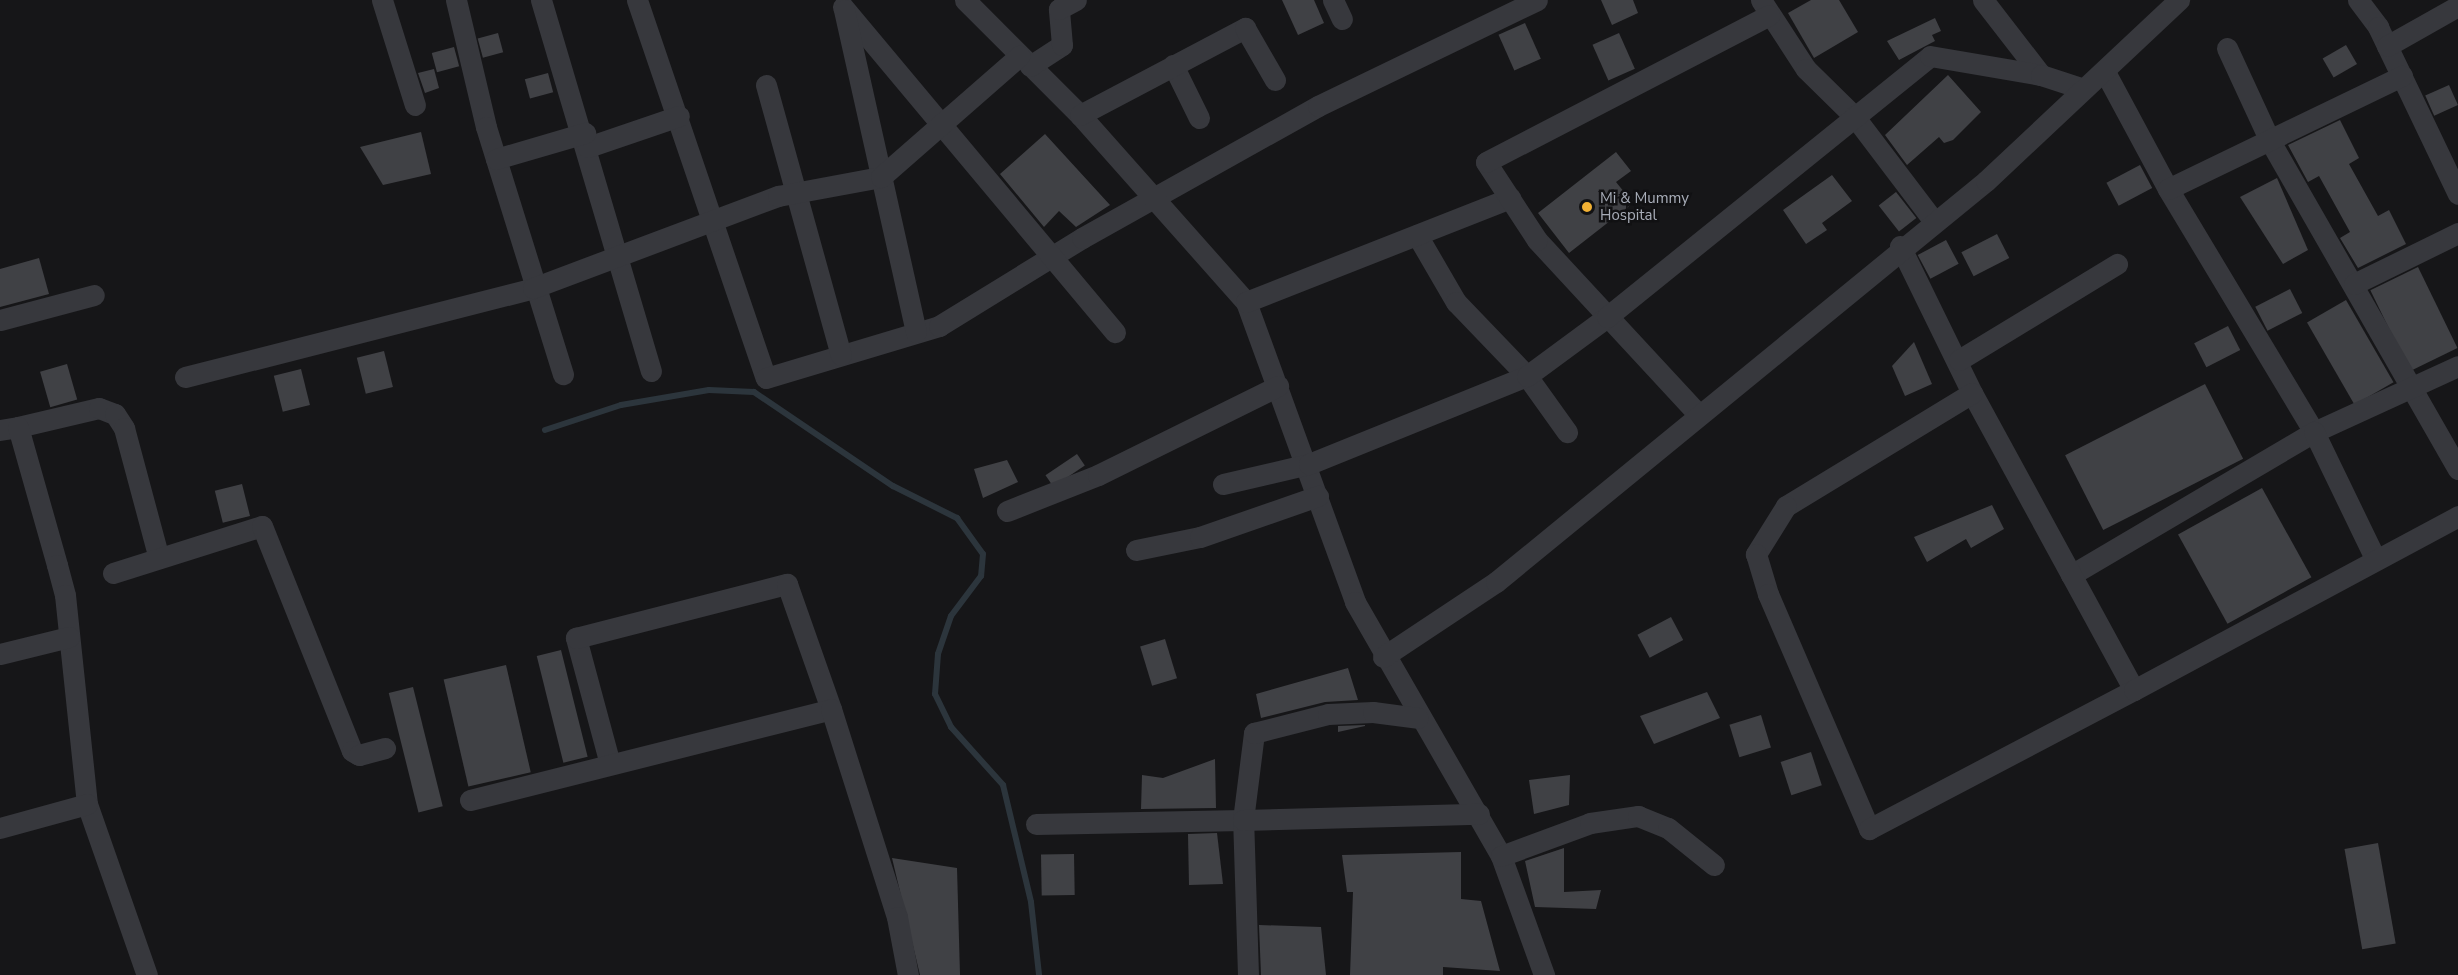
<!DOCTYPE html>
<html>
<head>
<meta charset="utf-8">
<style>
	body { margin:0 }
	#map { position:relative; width:2458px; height:975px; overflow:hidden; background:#161618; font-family:"Nunito Sans",sans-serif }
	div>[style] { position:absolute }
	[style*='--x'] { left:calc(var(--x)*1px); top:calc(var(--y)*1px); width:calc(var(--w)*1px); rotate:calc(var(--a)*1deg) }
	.stream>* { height:6px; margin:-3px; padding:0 3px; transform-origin:3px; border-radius:3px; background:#2c353c }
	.building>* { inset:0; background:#404145; transform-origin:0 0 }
	.minor>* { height:21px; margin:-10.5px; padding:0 10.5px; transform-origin:10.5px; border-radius:10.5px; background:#37383d }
	.dots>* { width:16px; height:16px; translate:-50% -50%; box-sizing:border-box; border:3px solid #111113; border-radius:50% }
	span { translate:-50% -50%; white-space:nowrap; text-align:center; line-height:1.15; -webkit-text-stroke:5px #111113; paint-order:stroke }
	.poi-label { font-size:15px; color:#a8adb8 }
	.left { translate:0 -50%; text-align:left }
</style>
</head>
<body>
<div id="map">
	<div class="stream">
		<i style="--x:545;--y:430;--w:80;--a:-18.2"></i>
		<i style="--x:621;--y:405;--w:89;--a:-9.7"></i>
		<i style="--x:709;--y:390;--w:45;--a:2.5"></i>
		<i style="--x:754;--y:392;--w:168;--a:34.1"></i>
		<i style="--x:893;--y:486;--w:72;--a:26.6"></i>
		<i style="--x:957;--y:518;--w:44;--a:54.2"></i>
		<i style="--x:983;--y:554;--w:22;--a:95"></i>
		<i style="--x:981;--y:576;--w:50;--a:126.9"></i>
		<i style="--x:951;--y:616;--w:40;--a:108.9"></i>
		<i style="--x:938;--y:654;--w:40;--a:94.3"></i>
		<i style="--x:935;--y:694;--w:37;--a:64"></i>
		<i style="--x:951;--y:727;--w:78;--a:48.1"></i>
		<i style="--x:1003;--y:785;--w:120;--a:76.5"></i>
		<i style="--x:1031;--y:902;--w:73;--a:83.7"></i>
	</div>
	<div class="building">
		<i style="clip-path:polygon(1282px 0,1314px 0,1324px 23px,1298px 35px)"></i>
		<i style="clip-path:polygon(1601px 0,1633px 0,1638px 13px,1612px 25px)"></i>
		<i style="clip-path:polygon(1811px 0,1839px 0,1858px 32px,1814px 58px,1788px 13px)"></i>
		<i style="clip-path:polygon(1935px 18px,1941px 31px,1932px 35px,1935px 41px,1899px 60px,1887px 41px)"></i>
		<i style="left:1525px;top:23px;width:39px;height:29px;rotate:66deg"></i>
		<i style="left:498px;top:33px;width:20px;height:21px;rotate:75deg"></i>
		<i style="left:1619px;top:33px;width:39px;height:29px;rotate:66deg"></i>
		<i style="left:2346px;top:45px;width:22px;height:27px;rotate:60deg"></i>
		<i style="left:454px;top:47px;width:20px;height:23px;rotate:75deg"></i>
		<i style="clip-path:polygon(434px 69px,439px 88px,425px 93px,418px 73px)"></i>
		<i style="left:548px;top:73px;width:20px;height:24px;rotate:75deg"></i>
		<i style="clip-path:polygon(1948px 75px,1981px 112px,1953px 140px,1944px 143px,1939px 137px,1907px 165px,1885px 135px)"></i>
		<i style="left:2449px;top:85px;width:22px;height:26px;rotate:66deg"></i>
		<i style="clip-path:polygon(2340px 120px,2359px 158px,2349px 164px,2378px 216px,2389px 210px,2406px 244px,2358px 268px,2340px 238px,2350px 232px,2319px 176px,2308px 182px,2288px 145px)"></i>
		<i style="clip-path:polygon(421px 132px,431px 174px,383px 185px,360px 147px)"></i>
		<i style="clip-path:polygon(1045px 134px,1110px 205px,1076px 227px,1059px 211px,1044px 227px,1000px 174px)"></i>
		<i style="clip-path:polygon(1616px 152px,1631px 171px,1616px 182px,1633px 203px,1569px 253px,1538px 213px)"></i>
		<i style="left:2140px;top:165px;width:26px;height:38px;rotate:62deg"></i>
		<i style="clip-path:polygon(1832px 175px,1852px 201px,1822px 223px,1827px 230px,1806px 244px,1783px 210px)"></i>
		<i style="clip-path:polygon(2277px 178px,2308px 250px,2283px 264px,2240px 197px)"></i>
		<i style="left:1896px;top:192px;width:33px;height:22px;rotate:52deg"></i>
		<i style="left:1997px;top:234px;width:27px;height:40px;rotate:63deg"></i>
		<i style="left:1946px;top:240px;width:27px;height:32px;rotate:62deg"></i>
		<i style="clip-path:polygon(39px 258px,49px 294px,0 307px,0 269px)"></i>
		<i style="left:2418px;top:267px;width:90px;height:53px;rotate:64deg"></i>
		<i style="left:2290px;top:289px;width:27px;height:39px;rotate:63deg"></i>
		<i style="left:2346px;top:300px;width:95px;height:45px;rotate:60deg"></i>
		<i style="left:2228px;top:326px;width:27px;height:38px;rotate:63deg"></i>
		<i style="clip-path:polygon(1914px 342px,1932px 384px,1905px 396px,1892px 366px)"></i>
		<i style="left:384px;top:351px;width:37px;height:28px;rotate:76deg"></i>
		<i style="left:67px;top:364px;width:37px;height:28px;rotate:74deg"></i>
		<i style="left:301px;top:369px;width:37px;height:28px;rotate:76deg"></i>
		<i style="left:2205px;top:384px;width:84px;height:157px;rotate:63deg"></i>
		<i style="left:1077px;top:454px;width:14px;height:38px;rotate:56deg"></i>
		<i style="clip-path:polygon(1007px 460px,1018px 482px,983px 498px,974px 469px)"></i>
		<i style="left:242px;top:484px;width:33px;height:28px;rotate:76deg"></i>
		<i style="left:2262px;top:488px;width:102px;height:96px;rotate:61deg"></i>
		<i style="clip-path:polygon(1992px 505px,2004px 529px,1971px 548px,1966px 539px,1927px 562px,1914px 537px)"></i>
		<i style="left:1671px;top:617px;width:26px;height:38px;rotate:62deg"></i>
		<i style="left:1165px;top:639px;width:41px;height:26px;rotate:73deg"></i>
		<i style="left:561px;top:650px;width:110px;height:25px;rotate:76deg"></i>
		<i style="left:506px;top:665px;width:110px;height:64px;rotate:77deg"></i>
		<i style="clip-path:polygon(1348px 668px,1358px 700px,1325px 702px,1261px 718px,1256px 694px)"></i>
		<i style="left:413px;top:687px;width:123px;height:25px;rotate:76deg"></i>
		<i style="clip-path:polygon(1707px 692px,1720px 718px,1654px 744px,1640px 716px)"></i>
		<i style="left:1761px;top:715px;width:34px;height:33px;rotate:73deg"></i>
		<i style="clip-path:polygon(1338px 726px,1365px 725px,1365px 726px,1338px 732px)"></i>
		<i style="left:1811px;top:752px;width:35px;height:32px;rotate:72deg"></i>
		<i style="clip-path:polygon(1215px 759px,1216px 808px,1141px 809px,1142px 775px,1163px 778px)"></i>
		<i style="clip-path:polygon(1570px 775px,1569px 805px,1534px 814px,1529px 780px)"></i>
		<i style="clip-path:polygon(1217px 833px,1223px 884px,1189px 885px,1188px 834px)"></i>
		<i style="left:2378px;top:843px;width:102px;height:34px;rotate:80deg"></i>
		<i style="clip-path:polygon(1564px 848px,1564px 892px,1601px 890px,1596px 909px,1535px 907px,1525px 861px)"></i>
		<i style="clip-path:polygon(1461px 852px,1461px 899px,1481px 901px,1500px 971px,1443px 967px,1443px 975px,1350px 975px,1353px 892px,1347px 892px,1342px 855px)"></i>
		<i style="left:1074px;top:854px;width:41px;height:33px;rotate:89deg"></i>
		<i style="clip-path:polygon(892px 858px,957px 868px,960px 975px,920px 975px)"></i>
		<i style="clip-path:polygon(1259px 925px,1321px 927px,1326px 975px,1261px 975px)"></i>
	</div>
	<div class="minor">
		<i style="--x:382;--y:0;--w:110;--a:72.6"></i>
		<i style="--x:456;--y:0;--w:130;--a:76.7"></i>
		<i style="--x:486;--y:127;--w:259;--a:72.7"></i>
		<i style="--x:541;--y:0;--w:387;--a:73.5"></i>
		<i style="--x:637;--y:0;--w:399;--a:71.2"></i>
		<i style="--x:766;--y:378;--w:181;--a:-16.7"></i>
		<i style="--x:939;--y:326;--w:168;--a:-31.6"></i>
		<i style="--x:1082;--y:238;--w:270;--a:-29.2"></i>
		<i style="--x:1318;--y:106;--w:243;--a:-25.8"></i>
		<i style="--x:965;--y:0;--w:163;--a:45"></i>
		<i style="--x:1080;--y:115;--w:250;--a:48.4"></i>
		<i style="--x:1246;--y:302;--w:319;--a:70"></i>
		<i style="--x:1355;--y:602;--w:293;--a:60.1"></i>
		<i style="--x:1501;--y:856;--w:127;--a:70.1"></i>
		<i style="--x:1333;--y:0;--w:21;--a:65"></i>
		<i style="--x:1761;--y:0;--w:82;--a:56.9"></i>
		<i style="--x:1806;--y:69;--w:67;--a:44.4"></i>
		<i style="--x:1854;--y:116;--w:131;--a:52.8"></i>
		<i style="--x:1983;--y:0;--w:95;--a:52.3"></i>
		<i style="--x:2358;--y:0;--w:34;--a:53"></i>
		<i style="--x:2378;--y:27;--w:185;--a:64.4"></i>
		<i style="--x:843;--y:7;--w:424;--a:50.1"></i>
		<i style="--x:844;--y:10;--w:330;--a:77.4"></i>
		<i style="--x:2387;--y:46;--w:81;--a:-29.4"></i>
		<i style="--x:2227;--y:48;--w:102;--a:65.2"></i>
		<i style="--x:2270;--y:141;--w:378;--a:60.2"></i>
		<i style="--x:1173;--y:65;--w:59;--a:63.9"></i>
		<i style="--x:1030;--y:66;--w:38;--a:-33"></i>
		<i style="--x:1062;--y:45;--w:36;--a:-95"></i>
		<i style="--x:1059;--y:9;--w:19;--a:-28"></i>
		<i style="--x:2105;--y:72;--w:133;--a:61.7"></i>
		<i style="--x:2168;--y:189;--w:283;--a:59"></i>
		<i style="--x:2314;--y:432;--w:158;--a:-24.6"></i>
		<i style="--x:766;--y:85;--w:280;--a:74.5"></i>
		<i style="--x:1080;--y:115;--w:187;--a:-27.8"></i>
		<i style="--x:1245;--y:28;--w:60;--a:60"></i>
		<i style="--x:588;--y:147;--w:96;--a:-18.8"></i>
		<i style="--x:496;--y:159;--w:93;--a:-16.3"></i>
		<i style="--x:2168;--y:189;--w:260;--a:-25.8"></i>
		<i style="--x:1417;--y:235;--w:78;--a:59.8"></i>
		<i style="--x:1456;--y:302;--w:103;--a:46.2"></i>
		<i style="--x:1527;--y:376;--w:69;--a:54.5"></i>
		<i style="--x:1900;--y:246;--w:164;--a:63.9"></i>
		<i style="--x:2354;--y:284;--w:116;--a:-26.1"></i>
		<i style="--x:1246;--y:302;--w:284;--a:-21.5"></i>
		<i style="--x:0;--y:320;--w:97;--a:-14.9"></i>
		<i style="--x:1959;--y:360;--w:185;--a:-31.3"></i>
		<i style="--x:185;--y:377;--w:359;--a:-14.3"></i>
		<i style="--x:533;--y:288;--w:262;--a:-20.6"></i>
		<i style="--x:778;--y:196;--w:105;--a:-10.5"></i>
		<i style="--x:881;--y:177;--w:184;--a:-41.2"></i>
		<i style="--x:1699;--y:415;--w:238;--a:-132.8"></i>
		<i style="--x:1537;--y:240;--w:93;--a:-123.2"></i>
		<i style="--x:1486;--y:162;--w:319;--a:-27.4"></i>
		<i style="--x:18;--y:427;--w:83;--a:-13.2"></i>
		<i style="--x:99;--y:408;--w:17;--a:21"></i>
		<i style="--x:115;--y:414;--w:17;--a:57"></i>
		<i style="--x:124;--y:428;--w:131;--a:75"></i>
		<i style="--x:0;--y:430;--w:18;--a:-9"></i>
		<i style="--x:18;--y:427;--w:143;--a:74.2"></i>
		<i style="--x:57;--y:565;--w:31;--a:75"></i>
		<i style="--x:65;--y:595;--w:210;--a:84"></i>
		<i style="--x:87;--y:804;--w:181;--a:70.7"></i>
		<i style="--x:1223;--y:484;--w:88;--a:-13.1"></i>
		<i style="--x:1309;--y:464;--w:235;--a:-22"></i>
		<i style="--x:1527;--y:376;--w:99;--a:-36.4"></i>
		<i style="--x:1607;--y:317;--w:415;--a:-38.9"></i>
		<i style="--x:1930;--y:56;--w:113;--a:9.7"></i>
		<i style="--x:2041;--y:75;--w:45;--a:18"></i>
		<i style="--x:1007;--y:511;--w:98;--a:-21.6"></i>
		<i style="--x:1098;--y:475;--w:201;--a:-26.3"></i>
		<i style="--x:1136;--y:550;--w:65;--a:-11.5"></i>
		<i style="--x:1200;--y:537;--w:125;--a:-19.2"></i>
		<i style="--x:113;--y:573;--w:156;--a:-17.5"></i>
		<i style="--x:262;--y:526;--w:242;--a:68.2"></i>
		<i style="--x:352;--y:751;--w:8;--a:30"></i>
		<i style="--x:359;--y:755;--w:27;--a:-15"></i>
		<i style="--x:2071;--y:575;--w:282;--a:-30.5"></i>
		<i style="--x:2314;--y:432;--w:142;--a:64.2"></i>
		<i style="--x:0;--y:654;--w:71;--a:-13.8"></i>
		<i style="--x:1383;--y:657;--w:136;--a:-33.6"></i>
		<i style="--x:1496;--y:582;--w:633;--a:-39.3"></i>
		<i style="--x:1986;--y:181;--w:265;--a:-43.2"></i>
		<i style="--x:2134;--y:690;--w:338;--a:-118.6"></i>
		<i style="--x:1972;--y:393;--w:218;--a:148.7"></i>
		<i style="--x:1786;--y:506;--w:57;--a:122"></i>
		<i style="--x:1756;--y:554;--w:42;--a:73.3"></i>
		<i style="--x:1768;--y:594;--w:256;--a:66.7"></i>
		<i style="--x:1869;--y:829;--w:299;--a:-27.7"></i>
		<i style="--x:2134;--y:690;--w:368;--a:-28.2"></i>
		<i style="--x:610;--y:764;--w:131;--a:-105.1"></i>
		<i style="--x:576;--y:638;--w:218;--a:-14.4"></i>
		<i style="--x:787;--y:584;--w:133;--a:70.6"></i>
		<i style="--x:470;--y:800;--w:372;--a:-14.1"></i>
		<i style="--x:831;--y:709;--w:218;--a:72.4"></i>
		<i style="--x:897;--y:917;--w:59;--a:79.3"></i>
		<i style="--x:1036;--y:824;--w:207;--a:-1.1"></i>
		<i style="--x:1243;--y:820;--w:88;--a:-82.8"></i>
		<i style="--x:1254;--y:733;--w:76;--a:-14.4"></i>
		<i style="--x:1328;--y:714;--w:45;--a:-2.5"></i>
		<i style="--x:1373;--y:712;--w:45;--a:7.6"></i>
		<i style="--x:0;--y:828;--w:90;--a:-15.4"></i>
		<i style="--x:1501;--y:856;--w:95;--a:-20.3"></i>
		<i style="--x:1590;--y:823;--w:49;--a:-8.3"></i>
		<i style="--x:1638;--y:816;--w:32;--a:22"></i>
		<i style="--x:1668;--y:828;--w:59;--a:38.8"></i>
		<i style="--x:1248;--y:975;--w:155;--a:-91.8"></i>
		<i style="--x:1243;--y:820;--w:236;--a:-1.5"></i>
	</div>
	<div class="dots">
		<i style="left:1587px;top:207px;background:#f2b134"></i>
	</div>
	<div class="poi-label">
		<span class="left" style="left:1600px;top:207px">Mi &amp; Mummy<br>Hospital</span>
	</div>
</div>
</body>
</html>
